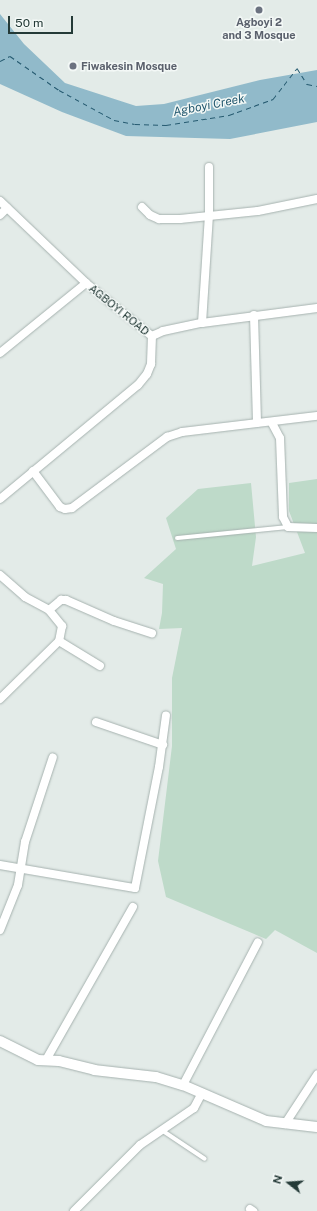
<!DOCTYPE html>
<html>
<head>
<meta charset="utf-8">
<style>
	body { margin:0 }
	#map { position:relative; width:317px; height:1211px; overflow:hidden; background:#e3ebe8; font-family:"Public Sans",sans-serif }
	div>[style] { position:absolute }
	[style*='--x'] { left:calc(var(--x)*1px); top:calc(var(--y)*1px); width:calc(var(--w)*1px); rotate:calc(var(--a)*1deg) }
	.green>* { inset:0; background:#bedac9 }
	.water>* { inset:0; background:#91baca }
	.ferry>* { height:1px; margin-top:-0.5px; transform-origin:0; background:repeating-linear-gradient(90deg,#255a70 0 5px,transparent 0 9px) }
	.roads { filter:drop-shadow(0 0 1px #a6b2af) drop-shadow(0 0 1px #a6b2af) }
	.service>* { height:4px; margin:-2px; padding:0 2px; transform-origin:2px; border-radius:2px; background:#fff }
	.minor>* { height:8px; margin:-4px; padding:0 4px; transform-origin:4px; border-radius:4px; background:#fff }
	.tertiary>* { height:10px; margin:-5px; padding:0 5px; transform-origin:5px; border-radius:5px; background:#fff }
	.dots>* { width:11px; height:11px; translate:-50% -50%; box-sizing:border-box; border:2px solid #f3f8f6; border-radius:50% }
	span { translate:-50% -50%; white-space:nowrap; text-align:center; line-height:1.15; -webkit-text-stroke:3px #f3f8f6; paint-order:stroke }
	.worship-label { font-size:11px; color:#5b616d; font-weight:700 }
	.left { translate:0 -50%; text-align:left }
	.street-label { font-size:11px; color:#243a37 }
	.water-label { font-size:12px; color:#255a70; font-style:italic }
	.north { position:absolute; left:269px; top:1163px; width:40px; height:40px; -webkit-text-stroke:3px #f3f8f6; paint-order:stroke; rotate:287deg; font-size:11px; font-weight:700; line-height:16px; text-align:center; color:#243a37 }
	.north::after { content:''; display:block; margin:auto; width:14px; height:18px; background:#243a37; clip-path:polygon(50% 0,100% 100%,50% 72%,0 100%) }
	.scale { position:absolute; left:8px; top:16px; width:65px; height:18px; box-sizing:border-box; border:2px solid #243a37; border-top:0; padding-left:5px; font-size:12px; line-height:14px; white-space:nowrap; color:#243a37; -webkit-text-stroke:3px #f3f8f6; paint-order:stroke }
</style>
</head>
<body>
<div id="map">
	<div class="green">
		<i style="clip-path:polygon(317px 479px,317px 953px,275px 930px,266px 939px,166px 897px,158px 861px,172px 746px,172px 678px,182px 628px,159px 629px,162px 613px,163px 584px,144px 578px,176px 549px,166px 518px,198px 489px,251px 483px,256px 537px,252px 566px,305px 553px,289px 511px,289px 483px)"></i>
	</div>
	<div class="water">
		<i style="clip-path:polygon(0 14px,24px 44px,65px 83px,136px 106px,164px 104px,260px 80px,317px 70px,317px 122px,230px 139px,126px 136px,62px 112px,0 84px)"></i>
	</div>
	<div class="ferry">
		<i style="--x:0;--y:61;--w:11;--a:-27"></i>
		<i style="--x:10;--y:56;--w:60;--a:34.8"></i>
		<i style="--x:59;--y:90;--w:63;--a:28.6"></i>
		<i style="--x:114;--y:120;--w:21;--a:11"></i>
		<i style="--x:135;--y:124;--w:31;--a:2"></i>
		<i style="--x:166;--y:125;--w:64;--a:-9"></i>
		<i style="--x:229;--y:115;--w:47;--a:-20"></i>
		<i style="--x:273;--y:99;--w:39;--a:-52"></i>
		<i style="--x:297;--y:68;--w:19;--a:58"></i>
		<i style="--x:307;--y:84;--w:10;--a:11"></i>
	</div>
	<div class="roads">
		<div class="service">
			<i style="--x:177;--y:538;--w:112;--a:-5.7"></i>
			<i style="--x:163;--y:1131;--w:50;--a:33.7"></i>
		</div>
		<div class="minor">
			<i style="--x:0;--y:201;--w:119;--a:43.6"></i>
			<i style="--x:86;--y:283;--w:85;--a:38.8"></i>
			<i style="--x:152;--y:336;--w:12;--a:-24"></i>
			<i style="--x:163;--y:331;--w:40;--a:-12"></i>
			<i style="--x:202;--y:323;--w:116;--a:-7.4"></i>
			<i style="--x:142;--y:207;--w:11;--a:45"></i>
			<i style="--x:150;--y:215;--w:10;--a:24"></i>
			<i style="--x:159;--y:219;--w:21;--a:0"></i>
			<i style="--x:180;--y:219;--w:78;--a:-5.9"></i>
			<i style="--x:258;--y:211;--w:60;--a:-11.5"></i>
			<i style="--x:0;--y:215;--w:10;--a:-45"></i>
			<i style="--x:254;--y:315;--w:108;--a:88.4"></i>
			<i style="--x:202;--y:323;--w:107;--a:-86.3"></i>
			<i style="--x:209;--y:216;--w:49;--a:-90"></i>
			<i style="--x:0;--y:353;--w:111;--a:-39.1"></i>
			<i style="--x:272;--y:423;--w:17;--a:62"></i>
			<i style="--x:280;--y:438;--w:79;--a:87.8"></i>
			<i style="--x:283;--y:517;--w:11;--a:63"></i>
			<i style="--x:288;--y:527;--w:29;--a:2"></i>
			<i style="--x:33;--y:471;--w:45;--a:53.1"></i>
			<i style="--x:60;--y:507;--w:5;--a:22"></i>
			<i style="--x:65;--y:509;--w:7;--a:-8"></i>
			<i style="--x:72;--y:508;--w:119;--a:-36.8"></i>
			<i style="--x:167;--y:437;--w:16;--a:-18"></i>
			<i style="--x:182;--y:432;--w:136;--a:-6.8"></i>
			<i style="--x:0;--y:499;--w:179;--a:-39.6"></i>
			<i style="--x:138;--y:385;--w:14;--a:-51"></i>
			<i style="--x:147;--y:374;--w:11;--a:-68"></i>
			<i style="--x:151;--y:364;--w:28;--a:-88"></i>
			<i style="--x:0;--y:575;--w:33;--a:41"></i>
			<i style="--x:25;--y:597;--w:27;--a:28"></i>
			<i style="--x:49;--y:610;--w:21;--a:51"></i>
			<i style="--x:62;--y:626;--w:15;--a:101"></i>
			<i style="--x:59;--y:641;--w:83;--a:135.5"></i>
			<i style="--x:49;--y:610;--w:16;--a:-40"></i>
			<i style="--x:61;--y:600;--w:5;--a:0"></i>
			<i style="--x:66;--y:600;--w:52;--a:23.6"></i>
			<i style="--x:114;--y:621;--w:40;--a:18"></i>
			<i style="--x:59;--y:641;--w:48;--a:31.4"></i>
			<i style="--x:96;--y:722;--w:71;--a:18.9"></i>
			<i style="--x:0;--y:865;--w:137;--a:9.7"></i>
			<i style="--x:135;--y:888;--w:123;--a:-78.8"></i>
			<i style="--x:159;--y:767;--w:52;--a:-82.3"></i>
			<i style="--x:0;--y:930;--w:48;--a:-68.2"></i>
			<i style="--x:18;--y:885;--w:44;--a:-80.8"></i>
			<i style="--x:25;--y:842;--w:89;--a:-71.8"></i>
			<i style="--x:46;--y:1060;--w:176;--a:-60.4"></i>
			<i style="--x:183;--y:1085;--w:161;--a:-62.3"></i>
			<i style="--x:285;--y:1124;--w:59;--a:-56.9"></i>
			<i style="--x:250;--y:1209;--w:4;--a:34"></i>
			<i style="--x:74;--y:1211;--w:93;--a:-45"></i>
			<i style="--x:140;--y:1145;--w:65;--a:-34.4"></i>
			<i style="--x:194;--y:1108;--w:17;--a:-62"></i>
		</div>
		<div class="tertiary">
			<i style="--x:0;--y:1041;--w:42;--a:26.6"></i>
			<i style="--x:38;--y:1060;--w:21;--a:3"></i>
			<i style="--x:59;--y:1061;--w:36;--a:14"></i>
			<i style="--x:94;--y:1070;--w:62;--a:6.4"></i>
			<i style="--x:156;--y:1077;--w:28;--a:17"></i>
			<i style="--x:183;--y:1085;--w:90;--a:23.4"></i>
			<i style="--x:266;--y:1121;--w:51;--a:6.7"></i>
		</div>
	</div>
	<div class="dots">
		<i style="left:259px;top:10px;background:#6b7280"></i>
		<i style="left:73px;top:66px;background:#6b7280"></i>
	</div>
	<div class="worship-label">
		<span style="left:259px;top:29px">Agboyi 2<br>and 3 Mosque</span>
		<span class="left" style="left:81px;top:66px">Fiwakesin Mosque</span>
	</div>
	<div class="street-label">
		<span style="left:119px;top:310px;rotate:39deg">AGBOYI ROAD</span>
	</div>
	<div class="water-label">
		<span style="left:209px;top:106px;rotate:-11deg">Agboyi Creek</span>
	</div>
	<div class="north">N</div>
	<div class="scale">50 m</div>
</div>
</body>
</html>
